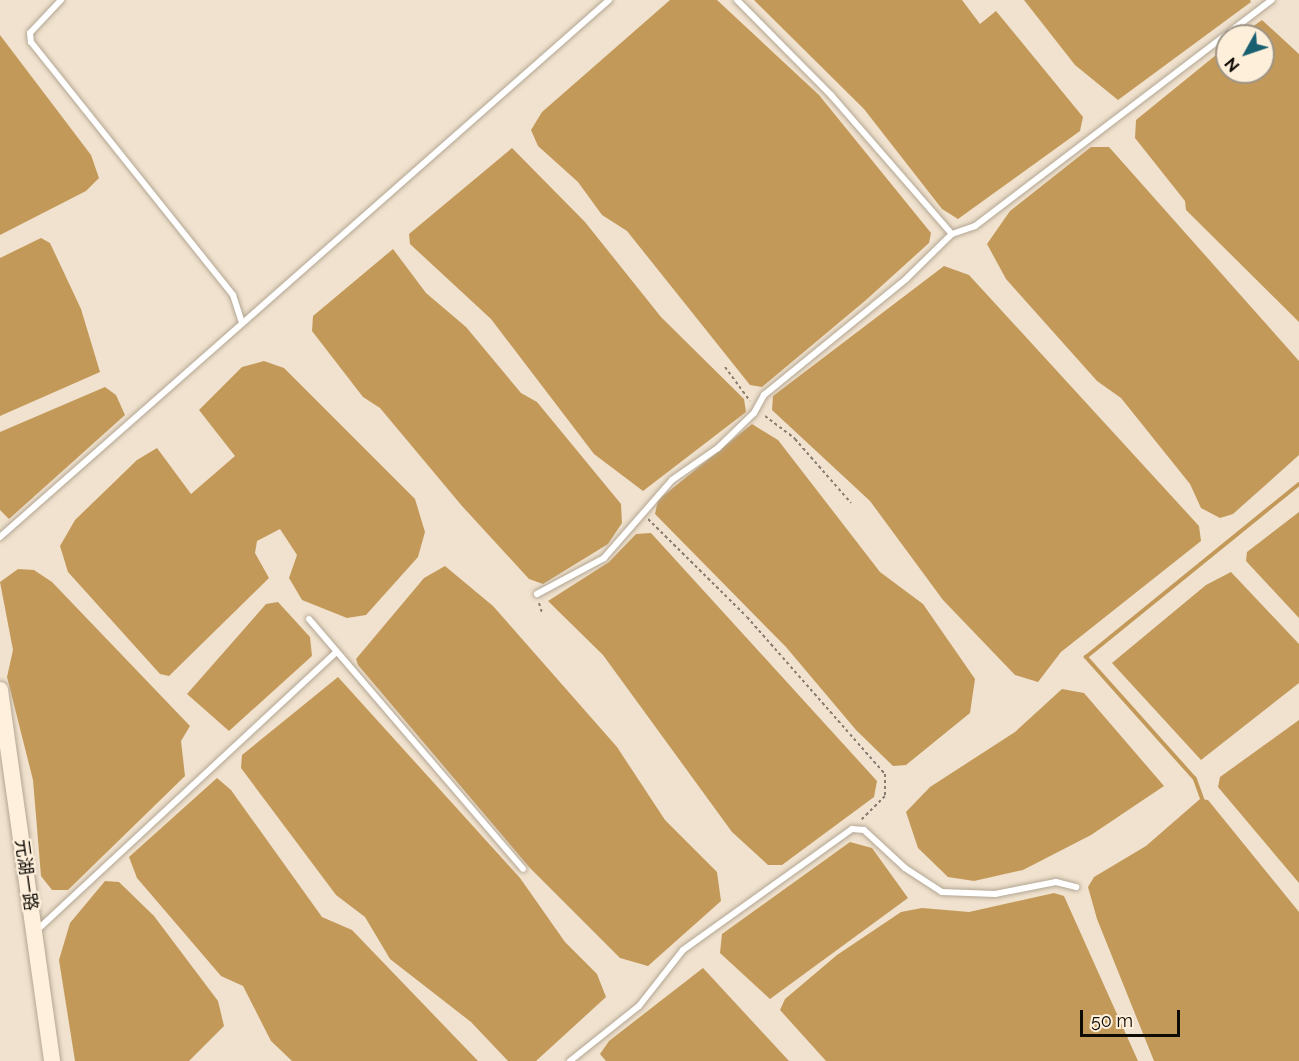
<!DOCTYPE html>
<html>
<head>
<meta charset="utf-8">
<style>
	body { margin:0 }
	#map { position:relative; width:1299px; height:1061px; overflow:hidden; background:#f0e2ce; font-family:Raleway,"Noto Sans SC",sans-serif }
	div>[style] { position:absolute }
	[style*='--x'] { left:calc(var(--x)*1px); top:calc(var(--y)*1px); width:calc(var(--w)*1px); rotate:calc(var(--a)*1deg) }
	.water>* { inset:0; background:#c39959 }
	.stream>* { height:4px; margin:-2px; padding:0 2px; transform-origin:2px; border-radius:2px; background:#c39959 }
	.path>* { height:2px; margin-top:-1px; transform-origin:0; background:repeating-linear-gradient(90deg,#867c6f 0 3px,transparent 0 6px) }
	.roads { filter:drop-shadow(0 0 2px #b3a693) drop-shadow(0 0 2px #b3a693) }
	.service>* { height:6px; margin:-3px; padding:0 3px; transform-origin:3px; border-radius:3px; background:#fff }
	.secondary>* { height:16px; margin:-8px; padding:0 8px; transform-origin:8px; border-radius:8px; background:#fef0dc }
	span { translate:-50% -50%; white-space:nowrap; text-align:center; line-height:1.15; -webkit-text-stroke:4.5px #feefdb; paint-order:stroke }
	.street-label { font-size:18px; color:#0f0b05 }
	.north { position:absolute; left:1215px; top:24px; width:60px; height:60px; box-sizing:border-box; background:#feefdb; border:2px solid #9e9485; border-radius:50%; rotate:230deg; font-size:16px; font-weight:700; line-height:24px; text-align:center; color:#0f0b05 }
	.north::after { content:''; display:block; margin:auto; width:21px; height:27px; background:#185f70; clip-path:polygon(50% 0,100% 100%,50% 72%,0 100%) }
	.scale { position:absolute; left:1080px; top:1010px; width:100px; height:27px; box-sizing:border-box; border:3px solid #0f0b05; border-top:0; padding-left:8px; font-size:18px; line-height:21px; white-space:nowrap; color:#0f0b05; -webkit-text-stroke:4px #feefdb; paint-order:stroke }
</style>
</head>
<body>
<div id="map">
	<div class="water">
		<i style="clip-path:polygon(670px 0,717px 0,819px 95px,931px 233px,929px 243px,866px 300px,762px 387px,750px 385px,627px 231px,602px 215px,578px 182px,538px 146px,531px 130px,542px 112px)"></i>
		<i style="clip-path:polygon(754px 0,962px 0,980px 24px,996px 11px,1083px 117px,1080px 131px,958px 219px,942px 209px,864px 109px)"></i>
		<i style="clip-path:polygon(1024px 0,1250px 0,1251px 2px,1118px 100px,1075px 65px)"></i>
		<i style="clip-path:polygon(1262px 20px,1299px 54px,1299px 322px,1186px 210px,1185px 201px,1135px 138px,1136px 120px,1227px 46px,1227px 72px,1263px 72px,1263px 36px,1239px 36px)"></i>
		<i style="clip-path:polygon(0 35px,91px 155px,99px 178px,86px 191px,0 235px)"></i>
		<i style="clip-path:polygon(1091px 147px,1109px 147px,1299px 361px,1299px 455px,1233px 514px,1220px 518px,1201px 508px,1190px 484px,1121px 398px,1097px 381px,1006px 279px,987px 244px,1010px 211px)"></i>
		<i style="clip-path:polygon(512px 148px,585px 222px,661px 317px,744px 399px,746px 412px,643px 491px,594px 454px,491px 319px,410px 244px,409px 234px)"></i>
		<i style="clip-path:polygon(41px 238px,50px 243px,81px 309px,100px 372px,0 416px,0 258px)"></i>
		<i style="clip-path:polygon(393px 249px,426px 293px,466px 327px,521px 393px,537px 402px,621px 504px,622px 523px,608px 544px,543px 584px,529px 579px,462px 506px,380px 408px,363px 397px,312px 331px,313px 316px)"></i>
		<i style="clip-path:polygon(944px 266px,969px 275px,1199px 526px,1201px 541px,1061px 652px,1038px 682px,1015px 675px,943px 600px,870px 501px,772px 410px,773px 396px)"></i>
		<i style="clip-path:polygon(264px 361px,284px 368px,415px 499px,425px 532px,418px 557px,366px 615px,347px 618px,302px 600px,289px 578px,297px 555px,280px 529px,257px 541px,255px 553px,269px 578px,169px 676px,160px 674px,68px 572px,60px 546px,75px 520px,137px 460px,157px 448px,191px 494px,235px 456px,199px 410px,242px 367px)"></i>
		<i style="clip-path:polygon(105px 387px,116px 395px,125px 415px,9px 519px,0 510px,0 432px)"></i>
		<i style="clip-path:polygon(752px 424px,778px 440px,880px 572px,923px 604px,975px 679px,970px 713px,906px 765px,893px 766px,856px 730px,786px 647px,655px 514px,658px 500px)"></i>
		<i style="clip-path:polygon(1299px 512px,1299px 618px,1246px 561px,1247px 552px)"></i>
		<i style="clip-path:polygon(651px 533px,877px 781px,874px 797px,782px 865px,768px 865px,732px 832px,603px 655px,548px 601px,609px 562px,636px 534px)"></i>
		<i style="clip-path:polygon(445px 566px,493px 606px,617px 747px,665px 820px,717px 872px,721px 901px,648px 966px,620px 958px,529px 867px,358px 665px,356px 659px,424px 578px)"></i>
		<i style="clip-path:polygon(18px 569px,34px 570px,52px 582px,190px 726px,181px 741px,185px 776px,68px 890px,52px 890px,41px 876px,33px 780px,7px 677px,13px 650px,0 582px)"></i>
		<i style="clip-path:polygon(1231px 572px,1299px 644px,1299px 683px,1201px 760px,1112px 663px,1206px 585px)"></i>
		<i style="clip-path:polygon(278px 602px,310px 637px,312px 656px,229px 731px,187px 694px,266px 604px)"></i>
		<i style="clip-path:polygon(338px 677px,520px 878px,565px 942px,597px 974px,606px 997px,536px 1061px,508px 1061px,471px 1022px,390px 959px,365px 917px,336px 895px,241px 768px,242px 755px)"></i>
		<i style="clip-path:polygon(1062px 689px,1084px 693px,1164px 786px,1091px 835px,1023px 870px,974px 881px,948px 877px,918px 848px,906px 812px,930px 787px,1015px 732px)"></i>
		<i style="clip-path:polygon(1299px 720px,1299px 883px,1218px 787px,1220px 777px)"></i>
		<i style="clip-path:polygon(217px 778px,231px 790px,322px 917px,352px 930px,478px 1061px,292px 1061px,271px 1041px,243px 986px,221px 976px,137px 878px,129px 857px)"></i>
		<i style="clip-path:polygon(1200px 799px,1208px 800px,1299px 912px,1299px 1061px,1154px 1061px,1097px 919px,1088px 887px,1094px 877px,1146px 846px)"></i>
		<i style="clip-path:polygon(850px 842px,872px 848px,908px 898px,770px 999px,720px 953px,722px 934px)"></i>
		<i style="clip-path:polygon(105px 881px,119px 882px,154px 916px,218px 1001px,224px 1026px,189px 1061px,75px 1061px,59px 960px,70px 923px)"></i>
		<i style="clip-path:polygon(1054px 893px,1064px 896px,1138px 1061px,826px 1061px,780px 1010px,785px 999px,837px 955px,901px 912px,922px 908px,969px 912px)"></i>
		<i style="clip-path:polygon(703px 968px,789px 1061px,606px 1061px,600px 1054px,609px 1041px)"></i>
	</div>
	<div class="stream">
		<i style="--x:1204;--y:804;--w:27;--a:-110"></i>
		<i style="--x:1195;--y:779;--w:164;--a:-131.8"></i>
		<i style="--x:1086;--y:657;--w:274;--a:-39.1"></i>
	</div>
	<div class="path">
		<i style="--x:725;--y:367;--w:42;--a:53.7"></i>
		<i style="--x:765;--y:416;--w:38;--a:37"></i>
		<i style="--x:795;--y:439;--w:85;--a:48.8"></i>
		<i style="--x:648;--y:519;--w:139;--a:44.7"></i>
		<i style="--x:747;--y:617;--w:209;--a:48.7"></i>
		<i style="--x:885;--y:774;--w:22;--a:90"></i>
		<i style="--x:885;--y:796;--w:35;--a:135"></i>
		<i style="--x:539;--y:603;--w:10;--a:73"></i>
	</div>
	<div class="roads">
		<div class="service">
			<i style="--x:61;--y:0;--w:45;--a:133.2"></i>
			<i style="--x:30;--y:33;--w:9;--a:84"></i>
			<i style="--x:31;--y:42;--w:324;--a:51.4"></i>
			<i style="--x:233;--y:295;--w:29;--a:72"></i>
			<i style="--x:737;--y:0;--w:134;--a:45.3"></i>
			<i style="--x:831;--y:95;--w:184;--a:49"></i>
			<i style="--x:0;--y:537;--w:812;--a:-41.4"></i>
			<i style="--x:537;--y:594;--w:76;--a:-28.2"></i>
			<i style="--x:604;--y:558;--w:103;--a:-48.9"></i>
			<i style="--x:672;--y:480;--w:56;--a:-34.8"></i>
			<i style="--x:718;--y:448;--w:50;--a:-44.2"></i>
			<i style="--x:754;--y:413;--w:21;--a:-61"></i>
			<i style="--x:764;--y:395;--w:183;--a:-39.2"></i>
			<i style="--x:906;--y:279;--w:64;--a:-44.4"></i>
			<i style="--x:952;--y:234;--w:24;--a:-19"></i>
			<i style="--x:975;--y:226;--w:373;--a:-37.3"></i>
			<i style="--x:309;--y:619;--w:329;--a:49.4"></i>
			<i style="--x:35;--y:932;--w:411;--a:-42.9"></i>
			<i style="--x:570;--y:1061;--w:88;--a:-38.6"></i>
			<i style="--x:639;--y:1006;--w:71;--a:-51.8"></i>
			<i style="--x:683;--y:950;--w:208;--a:-35.6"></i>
			<i style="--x:852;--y:829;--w:12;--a:5"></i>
			<i style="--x:864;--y:830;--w:56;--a:42.8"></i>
			<i style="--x:905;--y:868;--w:44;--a:33"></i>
			<i style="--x:942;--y:892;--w:53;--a:2.2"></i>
			<i style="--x:995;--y:894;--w:62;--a:-11.1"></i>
			<i style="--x:1056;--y:882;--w:21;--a:14"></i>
		</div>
		<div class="secondary">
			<i style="--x:0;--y:690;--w:375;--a:82"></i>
		</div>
	</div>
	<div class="street-label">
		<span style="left:26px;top:875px;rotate:82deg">元湖一路</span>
	</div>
	<div class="north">N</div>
	<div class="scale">50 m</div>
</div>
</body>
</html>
